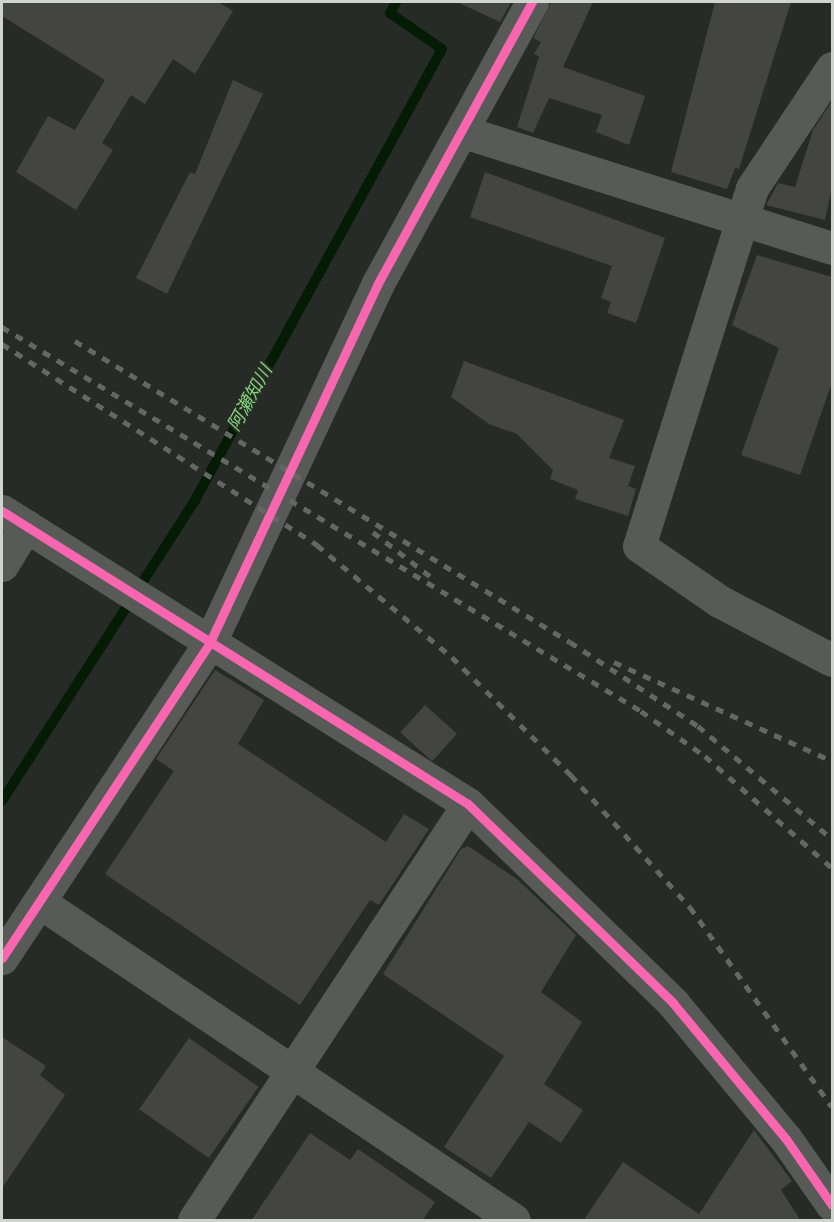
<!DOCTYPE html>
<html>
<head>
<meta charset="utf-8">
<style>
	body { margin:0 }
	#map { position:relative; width:834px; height:1222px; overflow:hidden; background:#272b27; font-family:"DM Sans","Noto Sans JP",sans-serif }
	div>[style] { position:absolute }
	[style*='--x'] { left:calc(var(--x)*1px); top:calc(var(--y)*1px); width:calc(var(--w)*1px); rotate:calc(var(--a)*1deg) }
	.stream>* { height:10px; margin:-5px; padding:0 5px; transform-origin:5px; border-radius:5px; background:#041b04 }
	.building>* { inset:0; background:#444443; transform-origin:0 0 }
	.minor>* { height:33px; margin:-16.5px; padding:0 16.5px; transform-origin:16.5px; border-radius:16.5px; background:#575a57 }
	.rail>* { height:4.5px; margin-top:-2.25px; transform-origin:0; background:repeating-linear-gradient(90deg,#656765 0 8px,transparent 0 16px) }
	.cycleway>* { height:9px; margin:-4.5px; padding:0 4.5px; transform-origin:4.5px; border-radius:4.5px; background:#f766af }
	span { translate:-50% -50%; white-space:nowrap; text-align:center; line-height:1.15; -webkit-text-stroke:4.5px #262d25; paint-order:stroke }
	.water-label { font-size:18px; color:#85d57d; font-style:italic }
	.frame { position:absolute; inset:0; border:3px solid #cfd4cf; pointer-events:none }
</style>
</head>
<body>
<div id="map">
	<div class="stream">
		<i style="--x:2;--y:801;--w:358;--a:-57.3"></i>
		<i style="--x:195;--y:500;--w:514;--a:-61.29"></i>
		<i style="--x:442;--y:49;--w:63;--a:-145.3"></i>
		<i style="--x:390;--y:13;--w:13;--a:-61"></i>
	</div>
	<div class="building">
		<i style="clip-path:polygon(2px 2px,218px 2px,233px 11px,195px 74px,173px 59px,145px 104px,131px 95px,102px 143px,113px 150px,76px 210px,16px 172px,48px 116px,75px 130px,105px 80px,2px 16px)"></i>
		<i style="clip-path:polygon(457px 2px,511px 2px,500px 22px)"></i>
		<i style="clip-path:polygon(551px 2px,593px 2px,563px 67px,645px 96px,629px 145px,596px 132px,602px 115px,549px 98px,533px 133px,517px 127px,539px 57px,534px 54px,541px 42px,533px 38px)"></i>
		<i style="clip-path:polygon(715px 2px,791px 2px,739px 169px,735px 168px,727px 189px,671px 172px)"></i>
		<i style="clip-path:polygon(233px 80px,263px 94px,167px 294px,136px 278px,190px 172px,195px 174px)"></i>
		<i style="clip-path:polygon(832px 101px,832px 187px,825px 220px,766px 205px,778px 183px,795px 187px,813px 130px)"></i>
		<i style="clip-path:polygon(485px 172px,665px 238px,636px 323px,607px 313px,611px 302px,601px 298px,612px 266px,470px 217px)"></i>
		<i style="clip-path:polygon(757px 255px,832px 277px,832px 382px,800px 475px,741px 455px,779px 348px,732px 325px)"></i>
		<i style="clip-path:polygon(464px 361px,624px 420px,609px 458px,635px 466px,628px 486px,636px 489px,628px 516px,575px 499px,578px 490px,550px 479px,553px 470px,517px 434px,489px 424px,451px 397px)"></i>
		<i style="clip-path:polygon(215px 670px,264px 700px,238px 744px,386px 842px,404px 814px,429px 829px,379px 905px,370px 900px,300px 1005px,105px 874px,174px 771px,156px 759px)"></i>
		<i style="left:425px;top:705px;width:43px;height:37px;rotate:42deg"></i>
		<i style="clip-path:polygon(468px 846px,518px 880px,576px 935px,541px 992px,582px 1022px,544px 1084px,583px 1110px,561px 1143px,529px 1122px,491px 1178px,444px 1147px,504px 1056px,383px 974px,461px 849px)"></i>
		<i style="clip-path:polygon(2px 1037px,46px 1066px,40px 1075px,65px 1095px,2px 1188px)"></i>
		<i style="left:189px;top:1038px;width:85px;height:87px;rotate:35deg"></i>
		<i style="clip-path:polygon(754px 1130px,792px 1181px,781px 1190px,801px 1221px,583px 1221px,623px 1162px,699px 1214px)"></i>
		<i style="clip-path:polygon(310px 1133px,350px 1160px,358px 1149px,435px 1202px,422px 1221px,251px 1221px)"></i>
	</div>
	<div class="minor">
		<i style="--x:832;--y:68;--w:144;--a:123.7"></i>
		<i style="--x:752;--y:188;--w:375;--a:107.5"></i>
		<i style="--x:639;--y:546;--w:97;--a:34.5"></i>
		<i style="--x:719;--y:601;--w:127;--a:27.6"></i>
		<i style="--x:464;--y:132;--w:386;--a:17.5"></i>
		<i style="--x:2;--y:511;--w:550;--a:32.16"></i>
		<i style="--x:468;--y:804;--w:286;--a:44.1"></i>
		<i style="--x:673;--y:1003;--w:177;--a:50.3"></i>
		<i style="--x:786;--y:1139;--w:80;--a:55.1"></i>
		<i style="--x:2;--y:565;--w:46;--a:-58.4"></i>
		<i style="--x:41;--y:903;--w:569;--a:33.83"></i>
		<i style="--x:2;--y:958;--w:378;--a:-56.6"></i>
		<i style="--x:210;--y:642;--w:394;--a:-64.9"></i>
		<i style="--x:377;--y:285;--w:323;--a:-61.3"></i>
		<i style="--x:194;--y:1220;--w:498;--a:-56.6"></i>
	</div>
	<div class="rail">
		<i style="--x:2;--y:327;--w:746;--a:31"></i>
		<i style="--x:641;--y:711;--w:78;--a:35.1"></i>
		<i style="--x:705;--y:756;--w:169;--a:41.4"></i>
		<i style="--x:75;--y:341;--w:579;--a:31.3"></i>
		<i style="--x:570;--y:642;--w:153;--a:33.3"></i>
		<i style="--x:698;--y:726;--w:175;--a:40.1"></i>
		<i style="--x:2;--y:344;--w:374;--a:32.5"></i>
		<i style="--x:317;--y:545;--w:175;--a:39.7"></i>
		<i style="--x:452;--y:657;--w:168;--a:44.8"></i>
		<i style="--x:571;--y:775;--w:178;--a:48"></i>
		<i style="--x:690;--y:907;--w:245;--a:54.6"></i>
		<i style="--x:373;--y:532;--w:72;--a:37.7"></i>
		<i style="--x:614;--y:662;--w:239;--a:24.4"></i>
	</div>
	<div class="cycleway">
		<i style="--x:2;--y:511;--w:550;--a:32.16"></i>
		<i style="--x:468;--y:804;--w:286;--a:44.1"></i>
		<i style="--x:673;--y:1003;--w:177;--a:50.3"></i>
		<i style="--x:786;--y:1139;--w:80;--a:55.1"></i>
		<i style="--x:2;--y:958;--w:378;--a:-56.6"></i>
		<i style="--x:210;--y:642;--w:394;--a:-64.9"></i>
		<i style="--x:377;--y:285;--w:323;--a:-61.3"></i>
	</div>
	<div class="water-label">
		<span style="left:250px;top:398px;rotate:-61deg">阿瀬知川</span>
	</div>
	<div class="frame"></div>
</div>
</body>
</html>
